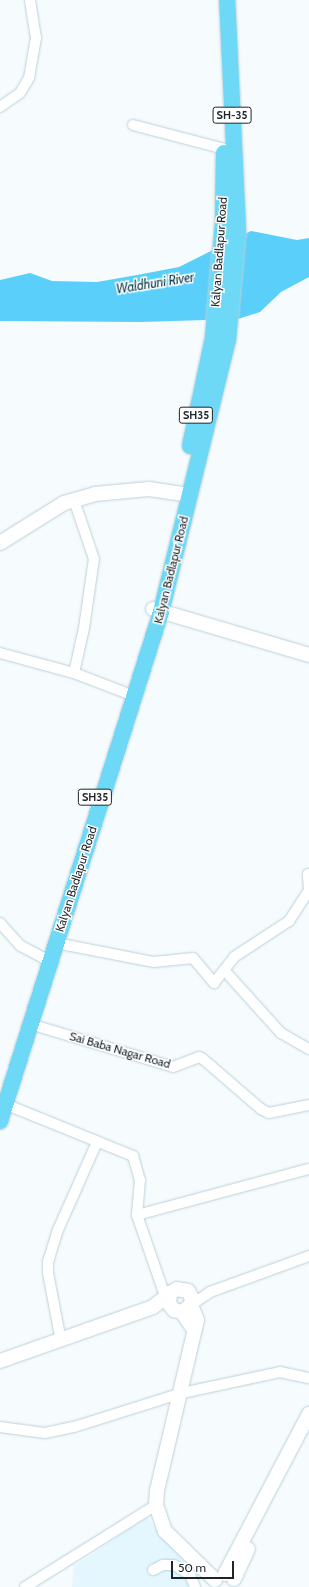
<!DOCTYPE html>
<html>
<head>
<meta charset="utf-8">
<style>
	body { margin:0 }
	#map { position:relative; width:309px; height:1587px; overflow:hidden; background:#f6fbfd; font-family:Cabin,sans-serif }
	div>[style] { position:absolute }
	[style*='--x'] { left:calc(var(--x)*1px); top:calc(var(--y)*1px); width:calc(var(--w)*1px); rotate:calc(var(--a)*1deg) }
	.built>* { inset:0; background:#e4f7ff }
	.water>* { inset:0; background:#5acff9 }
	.roads { filter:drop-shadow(0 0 1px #bad1da) drop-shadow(0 0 1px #bad1da) }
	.street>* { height:10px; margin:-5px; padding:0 5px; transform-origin:5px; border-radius:5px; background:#fff }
	.secondary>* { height:14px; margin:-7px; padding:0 7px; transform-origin:7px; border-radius:7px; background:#fff }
	.primary>* { height:16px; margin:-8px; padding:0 8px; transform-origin:8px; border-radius:8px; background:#6ed9f7 }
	span { translate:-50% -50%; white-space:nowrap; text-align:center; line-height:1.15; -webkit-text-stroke:3px #fff; paint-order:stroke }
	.shield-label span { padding:1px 3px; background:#fff; border:1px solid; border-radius:3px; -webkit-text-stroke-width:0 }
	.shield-label { font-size:11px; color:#1d2529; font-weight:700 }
	.street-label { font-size:12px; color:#1d2529 }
	.water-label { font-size:13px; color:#003546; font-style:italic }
	.scale { position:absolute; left:171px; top:1561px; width:63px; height:18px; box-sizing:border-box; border:2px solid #1d2529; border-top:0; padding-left:5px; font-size:12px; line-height:14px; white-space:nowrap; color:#1d2529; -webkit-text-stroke:3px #fff; paint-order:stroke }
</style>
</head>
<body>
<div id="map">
	<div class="built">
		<i style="clip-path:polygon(147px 1517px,198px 1578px,199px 1587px,72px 1587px,74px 1566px)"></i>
	</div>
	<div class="water">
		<i style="clip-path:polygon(251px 231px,297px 240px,309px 238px,309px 277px,281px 292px,260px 312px,238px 319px,141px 322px,0 321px,0 280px,30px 273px,52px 281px,97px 282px,137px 275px,179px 267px)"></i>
	</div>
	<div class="roads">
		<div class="street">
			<i style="--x:0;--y:107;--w:24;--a:-35"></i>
			<i style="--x:20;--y:93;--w:17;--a:-59"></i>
			<i style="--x:29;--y:78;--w:41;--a:-80.1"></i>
			<i style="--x:36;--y:38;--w:38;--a:-99"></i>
			<i style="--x:133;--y:125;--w:102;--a:14.7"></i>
			<i style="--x:0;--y:653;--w:77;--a:15.1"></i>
			<i style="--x:74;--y:673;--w:64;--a:21"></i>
			<i style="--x:74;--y:673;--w:46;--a:-77.5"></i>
			<i style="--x:84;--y:628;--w:70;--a:-81.8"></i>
			<i style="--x:94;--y:559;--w:62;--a:-108.7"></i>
			<i style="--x:0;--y:923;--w:31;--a:48"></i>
			<i style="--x:21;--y:946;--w:32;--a:28"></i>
			<i style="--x:56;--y:943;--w:100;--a:11"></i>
			<i style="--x:154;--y:962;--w:39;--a:-6"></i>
			<i style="--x:193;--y:958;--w:33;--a:50"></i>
			<i style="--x:214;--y:983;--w:33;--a:-52"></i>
			<i style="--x:234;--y:957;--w:66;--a:-33.2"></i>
			<i style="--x:289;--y:921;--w:37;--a:-57"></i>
			<i style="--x:309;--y:890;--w:16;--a:-94"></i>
			<i style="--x:224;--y:970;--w:85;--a:47.9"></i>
			<i style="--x:281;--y:1033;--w:32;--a:30"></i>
			<i style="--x:30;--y:1024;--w:149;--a:16.7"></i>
			<i style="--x:173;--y:1067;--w:28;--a:-21"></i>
			<i style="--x:199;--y:1057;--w:4;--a:27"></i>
			<i style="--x:203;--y:1059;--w:77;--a:40.8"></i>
			<i style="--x:261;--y:1109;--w:9;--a:27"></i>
			<i style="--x:269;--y:1113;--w:41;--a:-11.3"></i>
			<i style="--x:0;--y:1102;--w:144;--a:22.1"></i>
			<i style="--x:133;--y:1156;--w:25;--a:74"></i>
			<i style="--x:140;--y:1180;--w:35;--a:95"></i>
			<i style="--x:137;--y:1215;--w:79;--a:70.9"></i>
			<i style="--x:163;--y:1290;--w:8;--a:23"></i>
			<i style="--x:137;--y:1215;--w:178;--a:-15"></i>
			<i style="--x:191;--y:1305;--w:23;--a:-34"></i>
			<i style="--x:210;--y:1292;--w:105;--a:-20"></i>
			<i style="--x:61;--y:1341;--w:69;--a:-100.8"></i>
			<i style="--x:48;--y:1273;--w:11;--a:-90"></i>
			<i style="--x:48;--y:1262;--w:34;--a:-73"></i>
			<i style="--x:58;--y:1230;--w:96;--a:-66.1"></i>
			<i style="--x:0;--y:1427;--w:45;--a:7.6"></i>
			<i style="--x:45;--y:1433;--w:30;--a:-12"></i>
			<i style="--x:74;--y:1427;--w:113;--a:-17.5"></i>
			<i style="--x:182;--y:1393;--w:100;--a:-12.1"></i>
			<i style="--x:280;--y:1372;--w:30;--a:12"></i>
			<i style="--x:153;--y:1570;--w:11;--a:-27"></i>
			<i style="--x:163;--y:1565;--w:11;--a:0"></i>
			<i style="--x:174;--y:1565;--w:19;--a:32"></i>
			<i style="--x:190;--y:1575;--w:13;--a:67"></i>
			<i style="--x:25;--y:1587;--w:155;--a:-32"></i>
		</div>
		<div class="secondary">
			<i style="--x:0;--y:543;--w:75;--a:-32"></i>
			<i style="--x:64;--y:503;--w:32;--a:-16"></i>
			<i style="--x:95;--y:494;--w:54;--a:-5.3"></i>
			<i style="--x:149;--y:489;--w:40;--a:8.5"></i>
			<i style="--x:153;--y:609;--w:163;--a:16.4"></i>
			<i style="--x:191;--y:1305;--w:16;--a:68"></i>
			<i style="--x:197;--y:1320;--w:175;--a:103.2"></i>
			<i style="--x:157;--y:1490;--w:15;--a:94"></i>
			<i style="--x:156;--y:1505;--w:28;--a:71"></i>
			<i style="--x:165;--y:1531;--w:70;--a:44.4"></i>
			<i style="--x:182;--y:1312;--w:11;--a:-38"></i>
			<i style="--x:191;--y:1305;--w:7;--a:-82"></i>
			<i style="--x:192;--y:1298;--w:8;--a:-120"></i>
			<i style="--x:188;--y:1291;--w:11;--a:-170"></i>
			<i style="--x:177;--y:1289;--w:8;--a:150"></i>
			<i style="--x:170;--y:1293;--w:11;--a:95"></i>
			<i style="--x:169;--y:1304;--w:8;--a:50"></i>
			<i style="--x:174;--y:1310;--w:8;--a:14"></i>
			<i style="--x:182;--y:1312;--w:22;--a:56"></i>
			<i style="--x:0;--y:1361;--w:162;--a:-19.4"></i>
			<i style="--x:153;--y:1307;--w:22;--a:-39"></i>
			<i style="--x:225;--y:1574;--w:181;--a:-62.3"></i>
			<i style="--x:234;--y:1579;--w:33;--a:-65"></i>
		</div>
		<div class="primary">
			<i style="--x:190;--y:446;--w:110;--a:-78"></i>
			<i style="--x:213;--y:338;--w:116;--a:-85.1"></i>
			<i style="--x:223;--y:222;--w:69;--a:-89.2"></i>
			<i style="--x:0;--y:1121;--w:534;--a:-72.45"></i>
			<i style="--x:161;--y:612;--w:280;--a:-76.2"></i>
			<i style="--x:228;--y:340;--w:110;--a:-84.8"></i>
			<i style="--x:238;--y:230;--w:230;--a:-92.7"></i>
		</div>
	</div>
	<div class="shield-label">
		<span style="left:232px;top:115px">SH-35</span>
		<span style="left:196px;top:415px">SH35</span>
		<span style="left:95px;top:797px">SH35</span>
	</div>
	<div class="street-label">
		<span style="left:219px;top:252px;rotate:-86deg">Kalyan Badlapur Road</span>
		<span style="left:171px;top:570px;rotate:-76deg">Kalyan Badlapur Road</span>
		<span style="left:76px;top:879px;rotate:-72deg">Kalyan Badlapur Road</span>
		<span style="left:120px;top:1050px;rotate:16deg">Sai Baba Nagar Road</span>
	</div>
	<div class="water-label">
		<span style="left:155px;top:283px;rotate:-9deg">Waldhuni River</span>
	</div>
	<div class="scale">50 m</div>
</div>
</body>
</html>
